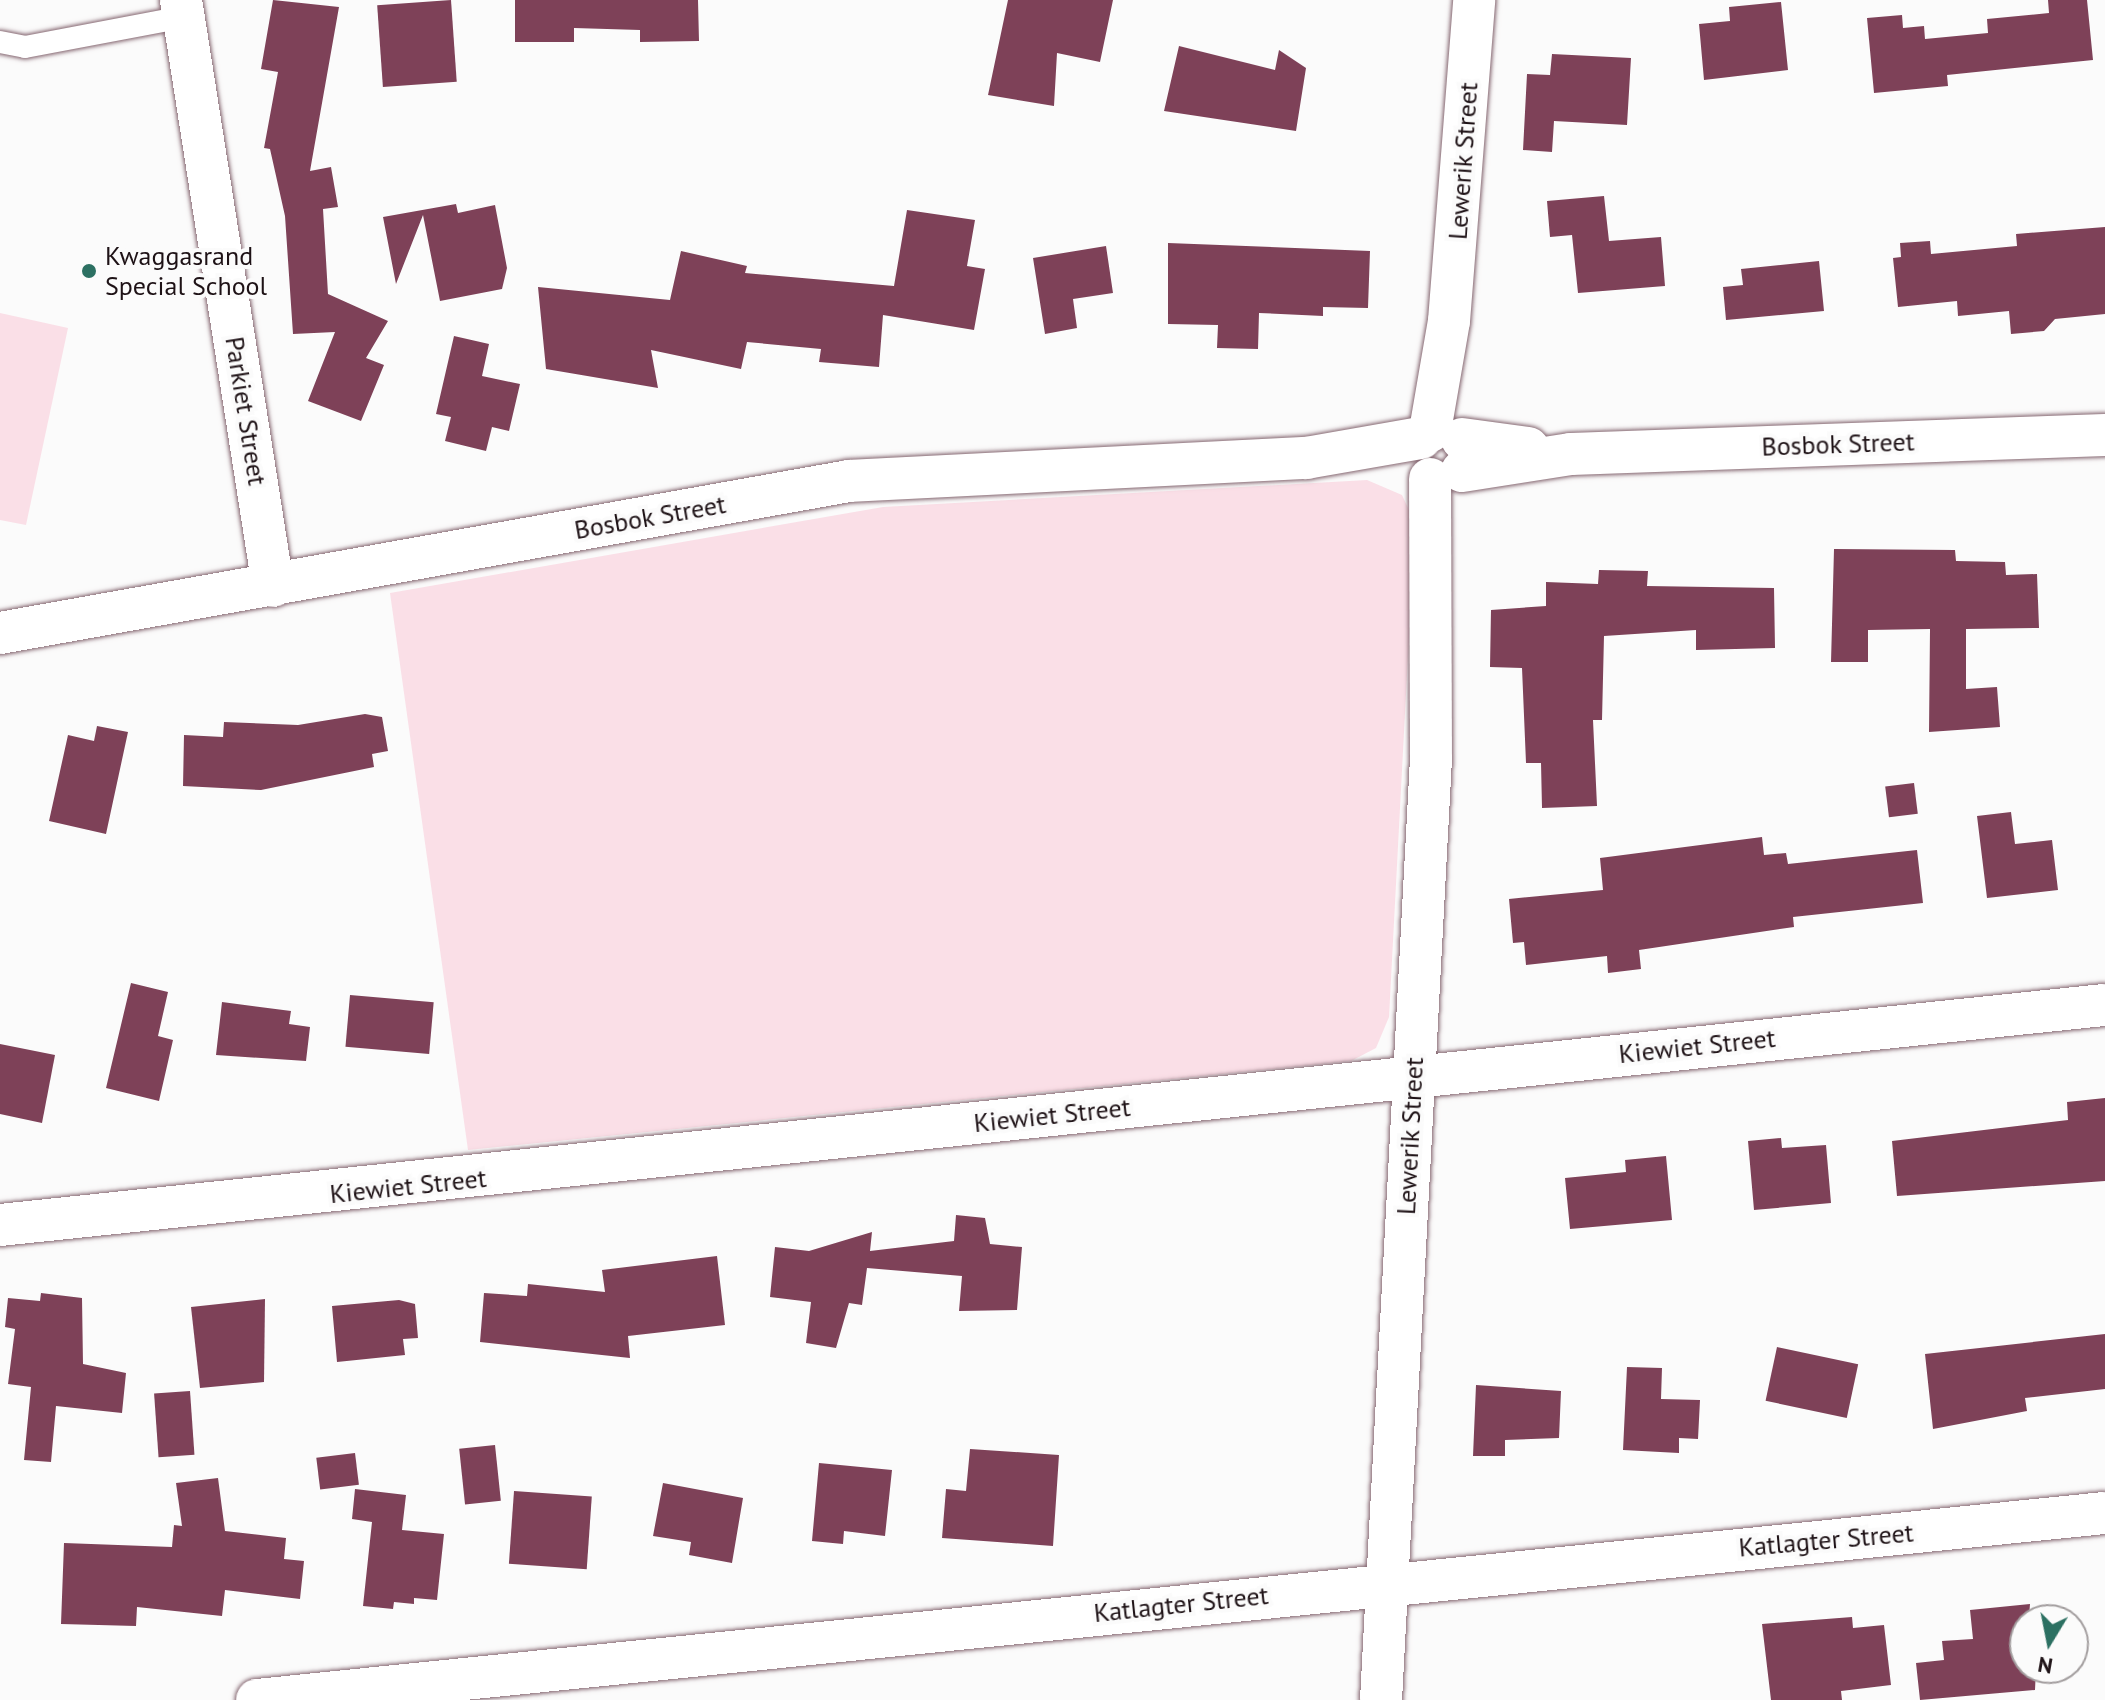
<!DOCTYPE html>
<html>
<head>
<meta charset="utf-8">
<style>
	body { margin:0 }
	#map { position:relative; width:2105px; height:1700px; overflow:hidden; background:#fbfbfb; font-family:"PT Sans",sans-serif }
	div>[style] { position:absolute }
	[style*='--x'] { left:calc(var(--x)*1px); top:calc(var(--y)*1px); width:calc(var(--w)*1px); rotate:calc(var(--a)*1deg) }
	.green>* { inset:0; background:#fadfe7 }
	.building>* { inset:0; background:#7e4158; transform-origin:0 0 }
	.roads { filter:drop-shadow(0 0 2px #866872) drop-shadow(0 0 2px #866872) }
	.lane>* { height:22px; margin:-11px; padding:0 11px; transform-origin:11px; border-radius:11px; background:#fff }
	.street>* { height:42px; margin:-21px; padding:0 21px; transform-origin:21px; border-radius:21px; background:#fff }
	.dots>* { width:22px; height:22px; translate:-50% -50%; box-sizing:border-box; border:4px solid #fbfbfb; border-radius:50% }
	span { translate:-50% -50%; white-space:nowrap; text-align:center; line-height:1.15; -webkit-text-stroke:8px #fbfbfb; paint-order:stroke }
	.street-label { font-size:26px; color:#1e1216 }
	.poi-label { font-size:26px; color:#1e1216 }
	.left { translate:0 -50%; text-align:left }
	.north { position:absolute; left:2009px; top:1604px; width:80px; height:80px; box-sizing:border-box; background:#fbfbfb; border:2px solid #a39e9f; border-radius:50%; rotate:190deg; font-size:22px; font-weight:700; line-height:32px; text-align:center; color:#1e1216 }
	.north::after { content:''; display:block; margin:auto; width:28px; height:36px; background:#2c7062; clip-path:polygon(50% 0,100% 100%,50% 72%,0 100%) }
</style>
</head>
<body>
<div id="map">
	<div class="green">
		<i style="clip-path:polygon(0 313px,68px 328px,26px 525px,0 520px)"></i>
		<i style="clip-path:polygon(1367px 480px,1402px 495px,1415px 523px,1389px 1017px,1376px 1048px,1351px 1061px,468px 1150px,390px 593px,883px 507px)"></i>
	</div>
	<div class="building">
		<i style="clip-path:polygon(273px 0,339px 7px,310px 171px,331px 167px,338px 207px,323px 209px,328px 294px,388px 321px,366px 358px,384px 365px,361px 421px,308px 401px,335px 332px,293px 334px,285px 216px,270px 149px,264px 148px,278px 72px,261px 69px)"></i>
		<i style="left:451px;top:0;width:82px;height:74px;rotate:86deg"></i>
		<i style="clip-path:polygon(515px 0,698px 0,699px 41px,640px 42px,640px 30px,574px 28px,574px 42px,515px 42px)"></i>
		<i style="clip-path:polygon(1008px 0,1113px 0,1100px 62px,1057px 53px,1054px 106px,988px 95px)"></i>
		<i style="clip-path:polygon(2048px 0,2087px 0,2093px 60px,1947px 75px,1948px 86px,1874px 93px,1867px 18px,1902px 15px,1903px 28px,1924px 26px,1925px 39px,1988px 33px,1987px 19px,2049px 13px)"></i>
		<i style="clip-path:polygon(1781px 2px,1788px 70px,1704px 80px,1699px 24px,1730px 21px,1729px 7px)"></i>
		<i style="clip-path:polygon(1179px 46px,1275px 70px,1279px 50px,1306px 68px,1296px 131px,1164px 111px)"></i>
		<i style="clip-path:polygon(1552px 54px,1631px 58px,1627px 125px,1554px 121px,1552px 152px,1523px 150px,1527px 74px,1550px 75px)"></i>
		<i style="clip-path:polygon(1604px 196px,1609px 241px,1661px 237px,1665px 286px,1578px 293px,1572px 235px,1550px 237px,1547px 201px)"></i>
		<i style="clip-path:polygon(456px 204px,458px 213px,495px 205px,507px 268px,502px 289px,440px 301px,423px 215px,396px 284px,383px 217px)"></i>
		<i style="clip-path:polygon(907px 210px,975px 220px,967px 266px,985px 269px,974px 330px,883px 315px,879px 367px,819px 362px,821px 349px,747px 342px,741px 369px,651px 350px,658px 388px,546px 369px,538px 287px,670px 300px,681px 251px,747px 266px,745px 273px,894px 286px)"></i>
		<i style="clip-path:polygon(2105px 227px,2105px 314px,2055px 319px,2044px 331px,2011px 334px,2009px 311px,1958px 316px,1957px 301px,1898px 307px,1893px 258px,1901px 257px,1900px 243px,1930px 241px,1931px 254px,2017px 246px,2016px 234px)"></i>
		<i style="clip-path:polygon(1168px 243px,1370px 251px,1368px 308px,1323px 307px,1323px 316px,1259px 313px,1258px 349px,1217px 348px,1218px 325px,1168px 324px)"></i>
		<i style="clip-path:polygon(1106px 246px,1113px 293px,1073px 299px,1077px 328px,1045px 334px,1033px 258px)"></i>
		<i style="clip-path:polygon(1819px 261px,1824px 311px,1726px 320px,1723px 287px,1743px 285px,1741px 269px)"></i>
		<i style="clip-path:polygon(454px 336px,489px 344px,482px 376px,520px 384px,509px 431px,492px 427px,486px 451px,445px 441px,451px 417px,436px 414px)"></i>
		<i style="clip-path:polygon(1834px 549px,1955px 550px,1956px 561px,2005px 562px,2006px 575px,2037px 574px,2039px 628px,1966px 629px,1966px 689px,1997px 687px,2000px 727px,1929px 732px,1930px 629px,1868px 630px,1868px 662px,1831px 662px)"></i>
		<i style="clip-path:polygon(1599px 570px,1648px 571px,1647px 586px,1774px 588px,1775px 648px,1696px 650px,1696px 630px,1604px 636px,1602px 720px,1593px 720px,1597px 806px,1542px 808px,1541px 763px,1526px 763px,1522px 668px,1490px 667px,1491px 610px,1546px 606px,1546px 582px,1598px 584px)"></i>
		<i style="clip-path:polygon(365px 714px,382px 717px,388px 751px,372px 754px,374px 767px,261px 790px,183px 786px,184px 735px,223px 737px,224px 722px,298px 725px)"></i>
		<i style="clip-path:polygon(97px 726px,128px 732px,106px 834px,49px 821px,68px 735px,94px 741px)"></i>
		<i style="left:1914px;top:783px;width:31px;height:29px;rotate:83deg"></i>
		<i style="clip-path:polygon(2011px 812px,2015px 844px,2052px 840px,2058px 890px,1987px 898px,1977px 816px)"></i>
		<i style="clip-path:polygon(1762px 837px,1764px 855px,1786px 853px,1788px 864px,1917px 850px,1923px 903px,1793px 917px,1794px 927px,1639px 950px,1641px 969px,1608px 973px,1607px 956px,1526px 965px,1524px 942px,1513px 943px,1509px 899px,1603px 890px,1600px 858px)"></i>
		<i style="clip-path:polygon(131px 983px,168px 992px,158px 1036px,173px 1040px,159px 1101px,106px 1088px)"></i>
		<i style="left:350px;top:995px;width:84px;height:52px;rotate:5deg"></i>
		<i style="clip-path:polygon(222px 1002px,291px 1011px,289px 1024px,310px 1027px,306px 1061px,216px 1055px)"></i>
		<i style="clip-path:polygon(0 1044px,55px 1055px,42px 1123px,0 1114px)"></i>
		<i style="clip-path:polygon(2105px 1098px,2105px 1181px,1897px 1196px,1892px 1141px,2068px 1120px,2067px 1102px)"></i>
		<i style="clip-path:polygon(1781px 1138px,1782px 1148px,1826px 1145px,1831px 1203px,1754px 1210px,1748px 1141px)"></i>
		<i style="clip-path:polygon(1666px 1156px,1672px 1220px,1570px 1229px,1565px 1178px,1626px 1172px,1625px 1160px)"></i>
		<i style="clip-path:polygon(956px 1215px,985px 1218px,990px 1244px,1022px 1247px,1017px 1310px,959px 1311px,962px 1276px,867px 1268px,862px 1305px,849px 1303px,836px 1348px,806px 1343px,811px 1302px,770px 1297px,775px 1247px,809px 1251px,872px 1232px,870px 1251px,954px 1241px)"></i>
		<i style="clip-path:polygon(717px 1256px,725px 1325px,628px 1336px,630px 1358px,480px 1342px,484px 1293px,527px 1296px,528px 1284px,605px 1292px,602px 1270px)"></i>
		<i style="clip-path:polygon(41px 1293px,82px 1298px,83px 1364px,126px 1373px,122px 1413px,56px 1406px,51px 1462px,24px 1460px,31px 1387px,8px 1384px,15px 1329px,5px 1327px,8px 1298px,40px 1301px)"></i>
		<i style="clip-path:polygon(265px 1299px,264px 1382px,200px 1388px,191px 1307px)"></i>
		<i style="clip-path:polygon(399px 1300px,415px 1304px,418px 1338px,403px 1339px,405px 1355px,337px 1362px,332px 1306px)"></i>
		<i style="clip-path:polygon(2105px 1334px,2105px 1389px,2025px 1398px,2027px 1411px,1933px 1429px,1925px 1354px)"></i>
		<i style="left:1777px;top:1347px;width:83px;height:55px;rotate:12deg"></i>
		<i style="clip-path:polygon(1627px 1367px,1662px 1368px,1661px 1399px,1700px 1400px,1698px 1439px,1679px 1438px,1679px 1453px,1623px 1450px)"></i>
		<i style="clip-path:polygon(1476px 1385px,1561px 1391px,1559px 1438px,1505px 1440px,1505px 1456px,1473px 1456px)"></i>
		<i style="left:190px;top:1391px;width:64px;height:36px;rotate:86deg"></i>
		<i style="left:495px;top:1445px;width:56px;height:36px;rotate:84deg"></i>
		<i style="clip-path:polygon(970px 1449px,1059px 1455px,1053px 1546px,942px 1538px,946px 1489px,966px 1491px)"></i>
		<i style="left:355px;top:1453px;width:32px;height:39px;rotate:83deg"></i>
		<i style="clip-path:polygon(819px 1463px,892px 1470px,885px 1536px,844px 1531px,843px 1544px,812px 1541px)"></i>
		<i style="clip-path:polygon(218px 1478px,225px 1531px,286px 1538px,284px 1559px,304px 1561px,300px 1599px,225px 1590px,222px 1616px,137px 1607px,136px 1626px,61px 1624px,64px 1543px,172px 1547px,174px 1525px,182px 1526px,176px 1483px)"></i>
		<i style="clip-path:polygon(663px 1483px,743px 1498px,732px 1563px,689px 1555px,691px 1542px,653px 1536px)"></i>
		<i style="clip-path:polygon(355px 1489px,406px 1495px,402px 1530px,444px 1534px,437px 1600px,414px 1598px,414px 1604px,394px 1602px,393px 1609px,363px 1606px,372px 1522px,352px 1519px)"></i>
		<i style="left:514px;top:1491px;width:78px;height:73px;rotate:4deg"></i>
		<i style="clip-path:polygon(2030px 1604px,2025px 1668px,2036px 1668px,2035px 1690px,1920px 1700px,1916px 1663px,1944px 1660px,1942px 1641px,1973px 1639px,1970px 1610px)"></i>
		<i style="clip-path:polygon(1852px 1617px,1853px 1628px,1884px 1625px,1891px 1685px,1841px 1691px,1842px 1700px,1771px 1700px,1762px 1624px)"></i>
	</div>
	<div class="roads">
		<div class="lane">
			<i style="--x:0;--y:42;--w:25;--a:11"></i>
			<i style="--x:25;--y:47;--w:162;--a:-10.7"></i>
		</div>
		<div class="street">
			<i style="--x:181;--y:0;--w:593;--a:81.08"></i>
			<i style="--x:1430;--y:431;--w:112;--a:-80.2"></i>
			<i style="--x:1449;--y:321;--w:322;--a:-85.5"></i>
			<i style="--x:1462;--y:439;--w:67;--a:7.8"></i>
			<i style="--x:1462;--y:471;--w:110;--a:-8.9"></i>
			<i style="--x:1571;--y:454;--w:534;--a:-2.04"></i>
			<i style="--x:0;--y:633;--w:862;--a:-10.15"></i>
			<i style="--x:849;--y:481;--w:458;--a:-2.9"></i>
			<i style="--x:1306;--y:458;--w:117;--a:-9.9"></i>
			<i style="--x:0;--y:1225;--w:2116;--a:-5.97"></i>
			<i style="--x:257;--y:1700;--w:1857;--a:-5.78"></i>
			<i style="--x:1381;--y:1700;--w:942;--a:-86.96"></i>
			<i style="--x:1431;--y:759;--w:280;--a:-90.2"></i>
		</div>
	</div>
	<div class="dots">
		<i style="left:89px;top:271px;background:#2c7062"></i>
	</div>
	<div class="street-label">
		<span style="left:1463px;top:161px;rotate:-86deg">Lewerik Street</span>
		<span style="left:246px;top:411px;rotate:81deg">Parkiet Street</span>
		<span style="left:1838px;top:444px;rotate:-2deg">Bosbok Street</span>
		<span style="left:650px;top:517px;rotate:-10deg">Bosbok Street</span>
		<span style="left:1697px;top:1046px;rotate:-6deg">Kiewiet Street</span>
		<span style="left:1052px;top:1115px;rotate:-6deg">Kiewiet Street</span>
		<span style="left:1410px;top:1136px;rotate:-87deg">Lewerik Street</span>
		<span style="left:408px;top:1186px;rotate:-6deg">Kiewiet Street</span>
		<span style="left:1826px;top:1540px;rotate:-5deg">Katlagter Street</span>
		<span style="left:1181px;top:1604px;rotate:-6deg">Katlagter Street</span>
	</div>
	<div class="poi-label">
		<span class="left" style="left:105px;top:271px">Kwaggasrand<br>Special School</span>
	</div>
	<div class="north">N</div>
</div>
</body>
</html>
